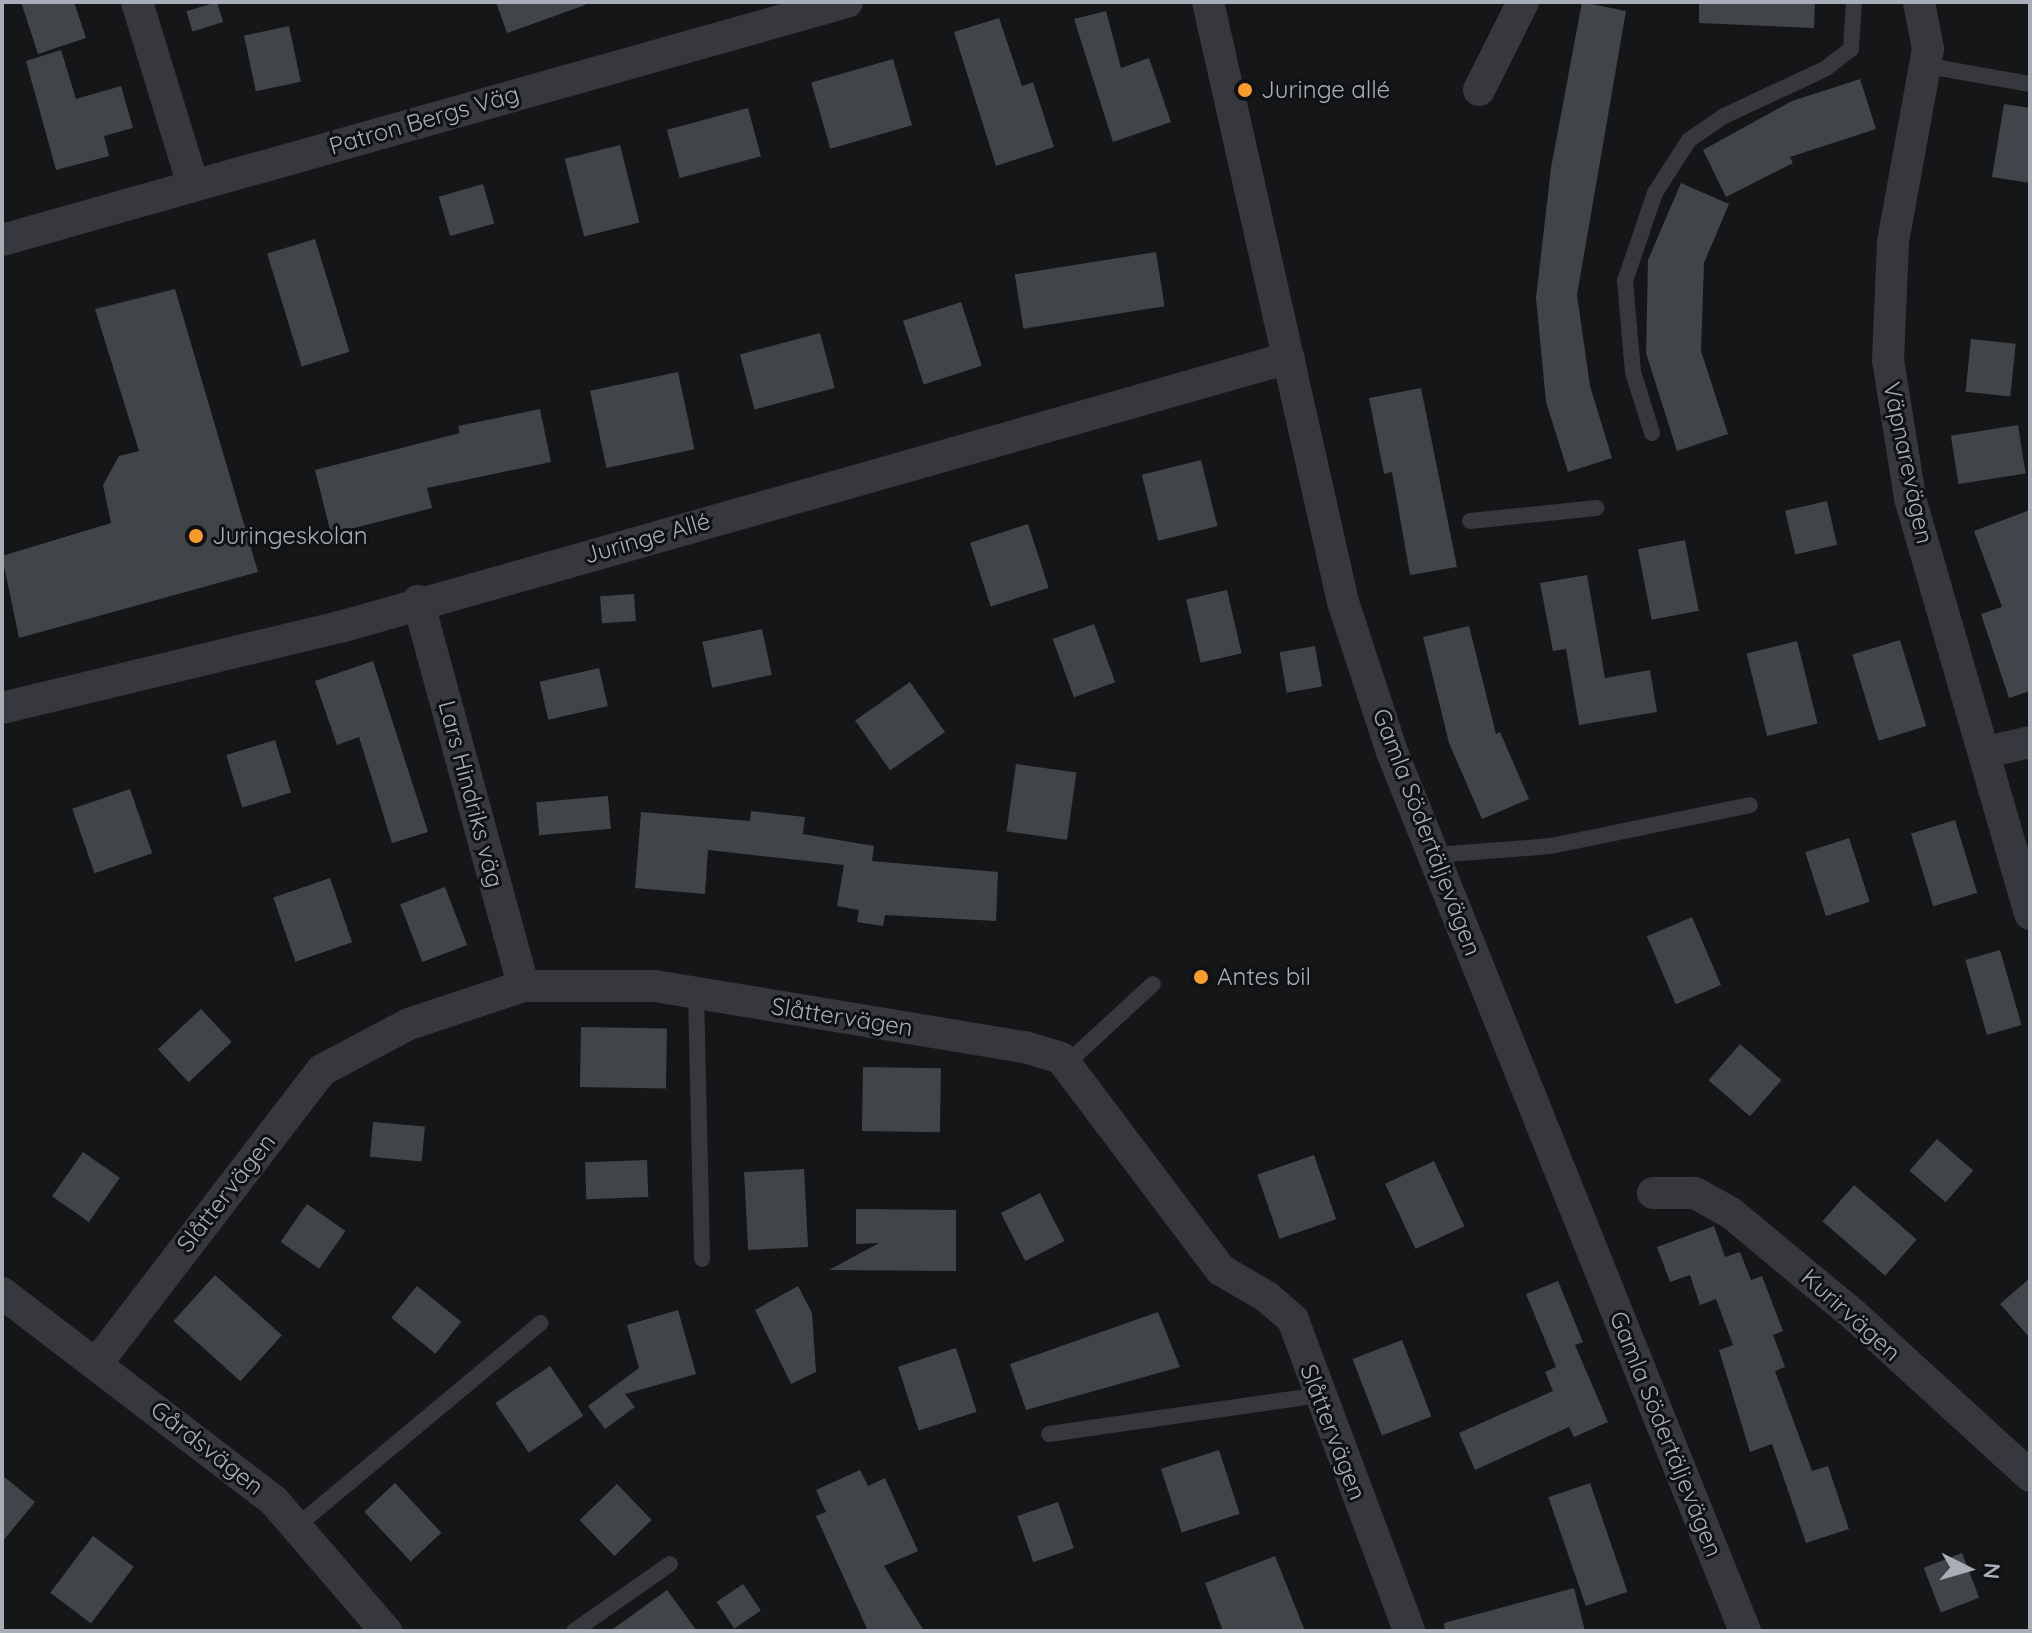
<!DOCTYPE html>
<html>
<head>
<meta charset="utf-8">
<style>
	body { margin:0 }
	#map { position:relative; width:2032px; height:1633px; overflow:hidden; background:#151618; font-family:Quicksand,sans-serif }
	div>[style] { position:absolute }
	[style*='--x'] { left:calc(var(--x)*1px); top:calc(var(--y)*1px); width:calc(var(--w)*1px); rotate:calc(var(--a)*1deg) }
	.building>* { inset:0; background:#414448; transform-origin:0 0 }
	.lane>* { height:16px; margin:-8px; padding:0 8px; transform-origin:8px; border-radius:8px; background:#36383d }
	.street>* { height:32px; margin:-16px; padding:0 16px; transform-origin:16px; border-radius:16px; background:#36383d }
	.dots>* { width:22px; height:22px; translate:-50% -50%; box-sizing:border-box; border:4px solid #101113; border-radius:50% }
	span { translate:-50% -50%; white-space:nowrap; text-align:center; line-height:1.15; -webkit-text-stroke:6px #101113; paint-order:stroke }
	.poi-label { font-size:24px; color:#a7aeb8 }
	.left { translate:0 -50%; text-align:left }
	.street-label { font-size:24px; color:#a7aeb8 }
	.frame { position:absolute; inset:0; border:4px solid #a7aeb8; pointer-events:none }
	.north { position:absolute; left:1928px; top:1529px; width:80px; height:80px; -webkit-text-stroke:6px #101113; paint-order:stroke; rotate:95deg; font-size:22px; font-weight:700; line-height:32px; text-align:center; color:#a7aeb8 }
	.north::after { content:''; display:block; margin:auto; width:28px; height:36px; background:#a7aeb8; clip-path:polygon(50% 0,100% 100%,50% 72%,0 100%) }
</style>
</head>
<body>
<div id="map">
	<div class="building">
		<i style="clip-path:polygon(21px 2px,74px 2px,86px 38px,38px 54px)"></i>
		<i style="left:217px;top:2px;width:21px;height:32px;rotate:73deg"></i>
		<i style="clip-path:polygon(496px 2px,585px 2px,585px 5px,507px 33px)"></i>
		<i style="clip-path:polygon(1582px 2px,1626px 11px,1577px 295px,1590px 386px,1612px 458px,1568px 472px,1546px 402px,1536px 298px,1551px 168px)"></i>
		<i style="clip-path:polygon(1699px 2px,1815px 2px,1814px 28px,1699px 23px)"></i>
		<i style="clip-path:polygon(1106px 11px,1121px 68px,1149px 58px,1171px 122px,1113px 142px,1074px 19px)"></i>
		<i style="clip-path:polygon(999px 18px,1022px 86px,1033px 82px,1054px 147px,996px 166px,954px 32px)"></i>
		<i style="left:289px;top:26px;width:57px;height:46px;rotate:78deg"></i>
		<i style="clip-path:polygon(61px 50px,76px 99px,121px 86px,133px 128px,104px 136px,109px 156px,56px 170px,26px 61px)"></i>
		<i style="left:893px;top:59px;width:69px;height:85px;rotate:74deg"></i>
		<i style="clip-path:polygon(1860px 79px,1876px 129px,1790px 157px,1793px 163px,1726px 197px,1703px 150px,1792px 101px)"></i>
		<i style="clip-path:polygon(2004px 104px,2030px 108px,2030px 183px,1992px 177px)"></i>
		<i style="left:748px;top:108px;width:50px;height:84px;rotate:75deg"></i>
		<i style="left:620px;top:145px;width:80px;height:57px;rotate:76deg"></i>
		<i style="clip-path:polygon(1681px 183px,1729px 204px,1704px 263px,1701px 351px,1728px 434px,1677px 451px,1646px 353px,1648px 260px)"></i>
		<i style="left:483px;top:184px;width:41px;height:46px;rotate:74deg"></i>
		<i style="left:315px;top:239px;width:118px;height:50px;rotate:73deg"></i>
		<i style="left:1156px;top:252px;width:55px;height:143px;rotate:81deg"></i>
		<i style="clip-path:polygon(175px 289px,258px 572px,19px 638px,2px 556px,111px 523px,103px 485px,119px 456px,139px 451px,95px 309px)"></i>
		<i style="left:961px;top:302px;width:67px;height:61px;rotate:72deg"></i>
		<i style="left:820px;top:333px;width:57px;height:83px;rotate:75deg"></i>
		<i style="left:1971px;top:339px;width:45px;height:53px;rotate:6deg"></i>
		<i style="left:678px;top:372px;width:79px;height:90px;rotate:78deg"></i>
		<i style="clip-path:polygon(1421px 388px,1457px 567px,1410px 575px,1392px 472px,1384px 474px,1369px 398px)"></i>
		<i style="clip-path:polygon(540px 409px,551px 462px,427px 488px,432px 508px,331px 534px,315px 470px,460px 433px,458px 426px)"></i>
		<i style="left:2018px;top:425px;width:49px;height:68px;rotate:81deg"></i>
		<i style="left:1201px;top:460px;width:68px;height:61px;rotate:76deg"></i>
		<i style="left:1827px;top:501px;width:45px;height:43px;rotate:77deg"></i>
		<i style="clip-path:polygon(2030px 510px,2030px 691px,2009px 698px,1981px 614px,2002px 607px,1974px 531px)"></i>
		<i style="left:1028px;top:524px;width:67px;height:61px;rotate:72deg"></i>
		<i style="left:1685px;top:540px;width:72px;height:48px;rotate:79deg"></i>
		<i style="clip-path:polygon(1587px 575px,1605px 678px,1650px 670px,1657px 712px,1579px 725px,1566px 649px,1553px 651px,1540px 583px)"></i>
		<i style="left:1227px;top:590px;width:65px;height:42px;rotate:77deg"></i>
		<i style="left:634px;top:594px;width:27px;height:34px;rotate:86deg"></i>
		<i style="left:1094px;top:624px;width:62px;height:44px;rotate:70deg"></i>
		<i style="clip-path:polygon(1469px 626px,1496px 734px,1500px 732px,1529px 799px,1482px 819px,1449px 743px,1423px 637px)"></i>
		<i style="left:762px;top:629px;width:47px;height:61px;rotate:78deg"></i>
		<i style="left:1900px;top:640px;width:90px;height:50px;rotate:73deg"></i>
		<i style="left:1797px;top:641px;width:85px;height:52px;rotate:76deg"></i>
		<i style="left:1315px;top:646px;width:41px;height:36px;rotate:80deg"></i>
		<i style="clip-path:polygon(373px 661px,428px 832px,392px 843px,359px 737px,337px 745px,315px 681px)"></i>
		<i style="left:599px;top:668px;width:39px;height:61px;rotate:77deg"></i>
		<i style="left:910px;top:682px;width:61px;height:67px;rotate:55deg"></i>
		<i style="left:275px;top:740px;width:55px;height:51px;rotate:73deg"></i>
		<i style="left:1016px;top:764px;width:61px;height:68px;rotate:8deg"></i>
		<i style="left:130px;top:789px;width:68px;height:61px;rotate:71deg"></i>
		<i style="left:608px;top:796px;width:33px;height:72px;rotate:85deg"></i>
		<i style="clip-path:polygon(751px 811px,805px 817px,803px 834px,874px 846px,872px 861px,998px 872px,996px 921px,885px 915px,883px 926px,857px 922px,859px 910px,837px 906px,844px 865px,708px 850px,705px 894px,635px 888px,641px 812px,750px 821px)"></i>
		<i style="left:1955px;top:820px;width:76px;height:46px;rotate:73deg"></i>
		<i style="left:1849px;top:838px;width:67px;height:46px;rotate:72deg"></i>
		<i style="left:330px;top:878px;width:68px;height:60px;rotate:71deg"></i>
		<i style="left:445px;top:887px;width:62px;height:48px;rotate:69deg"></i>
		<i style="left:1692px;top:917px;width:74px;height:49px;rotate:67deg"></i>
		<i style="left:2000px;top:950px;width:78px;height:36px;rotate:74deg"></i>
		<i style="left:201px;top:1009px;width:45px;height:59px;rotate:47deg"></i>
		<i style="left:581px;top:1027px;width:86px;height:60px;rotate:1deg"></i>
		<i style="left:1740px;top:1044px;width:55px;height:48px;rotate:41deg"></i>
		<i style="left:863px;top:1067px;width:78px;height:64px;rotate:1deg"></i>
		<i style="left:373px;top:1122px;width:52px;height:35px;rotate:5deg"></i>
		<i style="left:1937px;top:1139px;width:48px;height:42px;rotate:41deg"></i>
		<i style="left:83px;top:1152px;width:45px;height:54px;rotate:35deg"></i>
		<i style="left:1314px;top:1155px;width:68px;height:60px;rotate:71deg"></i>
		<i style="left:647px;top:1160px;width:37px;height:62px;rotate:88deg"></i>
		<i style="left:1434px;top:1161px;width:72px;height:54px;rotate:65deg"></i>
		<i style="left:804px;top:1169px;width:78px;height:60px;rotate:87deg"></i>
		<i style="left:1854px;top:1185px;width:83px;height:48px;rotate:41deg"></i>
		<i style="left:1040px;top:1193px;width:54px;height:44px;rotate:63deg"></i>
		<i style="left:307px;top:1204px;width:47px;height:46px;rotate:35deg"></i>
		<i style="clip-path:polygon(856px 1209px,956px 1210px,956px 1271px,829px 1270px,879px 1243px,856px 1244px)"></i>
		<i style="clip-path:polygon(1714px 1226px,1725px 1257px,1740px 1252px,1751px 1280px,1762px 1276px,1783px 1331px,1773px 1335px,1785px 1367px,1775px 1371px,1812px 1471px,1828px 1466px,1849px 1529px,1806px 1543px,1772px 1444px,1750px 1452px,1719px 1350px,1733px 1345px,1716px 1299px,1700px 1305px,1690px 1275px,1670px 1282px,1657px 1247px)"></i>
		<i style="left:215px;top:1275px;width:90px;height:62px;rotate:42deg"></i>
		<i style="clip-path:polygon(2030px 1278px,2030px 1338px,2000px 1304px)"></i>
		<i style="clip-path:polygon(1558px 1281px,1583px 1342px,1575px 1345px,1608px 1422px,1574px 1437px,1569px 1427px,1475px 1470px,1459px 1433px,1553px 1391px,1545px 1372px,1556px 1367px,1526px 1294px)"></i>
		<i style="left:417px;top:1286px;width:57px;height:41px;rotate:39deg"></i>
		<i style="clip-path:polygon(798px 1286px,812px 1313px,816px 1372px,791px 1384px,755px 1310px)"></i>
		<i style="clip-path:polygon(678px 1310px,696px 1374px,625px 1394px,635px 1407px,605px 1429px,588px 1406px,639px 1368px,627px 1325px)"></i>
		<i style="clip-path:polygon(1158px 1312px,1180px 1367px,1026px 1410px,1010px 1364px)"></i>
		<i style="left:1402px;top:1340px;width:82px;height:53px;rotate:69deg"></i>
		<i style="left:956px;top:1348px;width:67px;height:61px;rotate:72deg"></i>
		<i style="left:550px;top:1366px;width:60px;height:66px;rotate:56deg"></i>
		<i style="left:1219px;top:1450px;width:67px;height:61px;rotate:72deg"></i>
		<i style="clip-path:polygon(860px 1470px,868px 1486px,885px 1478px,918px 1551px,884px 1566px,924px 1631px,868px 1631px,816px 1516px,826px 1512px,816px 1490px)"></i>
		<i style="clip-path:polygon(2px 1475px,35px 1502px,2px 1542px)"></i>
		<i style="left:395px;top:1483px;width:68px;height:42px;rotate:47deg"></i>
		<i style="left:1590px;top:1483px;width:115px;height:44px;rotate:71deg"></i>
		<i style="left:617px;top:1484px;width:50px;height:52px;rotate:46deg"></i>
		<i style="left:1058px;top:1502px;width:49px;height:43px;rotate:71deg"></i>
		<i style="left:93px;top:1536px;width:51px;height:71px;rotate:37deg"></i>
		<i style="left:1962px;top:1553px;width:48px;height:41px;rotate:69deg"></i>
		<i style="clip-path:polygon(1275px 1556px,1305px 1631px,1223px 1631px,1205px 1583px)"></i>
		<i style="left:743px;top:1584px;width:32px;height:32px;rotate:56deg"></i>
		<i style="clip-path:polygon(1574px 1588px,1585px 1631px,1445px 1631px,1444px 1623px)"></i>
		<i style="clip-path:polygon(667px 1590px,697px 1631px,610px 1631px)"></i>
	</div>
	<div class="lane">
		<i style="--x:1923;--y:65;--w:109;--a:10.1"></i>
		<i style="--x:1652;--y:433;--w:64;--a:-107.3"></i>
		<i style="--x:1633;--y:372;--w:91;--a:-95"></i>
		<i style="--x:1625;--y:281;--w:93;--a:-71.2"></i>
		<i style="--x:1655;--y:193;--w:63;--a:-57.3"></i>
		<i style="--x:1689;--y:140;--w:42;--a:-34.4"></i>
		<i style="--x:1724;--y:116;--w:111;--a:-25"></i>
		<i style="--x:1825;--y:69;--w:33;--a:-38"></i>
		<i style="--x:1851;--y:49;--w:47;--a:-86.3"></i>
		<i style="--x:1470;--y:521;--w:127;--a:-5.9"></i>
		<i style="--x:1435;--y:855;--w:116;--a:-4.4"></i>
		<i style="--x:1551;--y:846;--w:203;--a:-11.6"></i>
		<i style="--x:696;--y:992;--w:267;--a:88.7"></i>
		<i style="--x:1066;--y:1064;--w:118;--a:-42.6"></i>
		<i style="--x:1049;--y:1434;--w:273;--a:-8.2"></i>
		<i style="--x:297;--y:1526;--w:317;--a:-39.8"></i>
		<i style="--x:574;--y:1631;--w:117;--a:-34.9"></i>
	</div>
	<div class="street">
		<i style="--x:137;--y:2;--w:191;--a:73"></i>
		<i style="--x:1208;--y:2;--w:615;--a:77.32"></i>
		<i style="--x:1343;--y:602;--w:158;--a:71.9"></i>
		<i style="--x:1392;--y:752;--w:947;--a:68.12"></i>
		<i style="--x:1919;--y:2;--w:48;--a:79.2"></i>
		<i style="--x:1928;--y:49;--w:196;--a:100.3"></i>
		<i style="--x:1893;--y:242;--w:118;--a:92.4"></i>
		<i style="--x:1888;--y:360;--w:140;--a:80.9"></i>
		<i style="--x:1910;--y:498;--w:433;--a:73.9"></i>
		<i style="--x:1479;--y:90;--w:98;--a:-63.4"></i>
		<i style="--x:2;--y:240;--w:878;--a:-15.73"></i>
		<i style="--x:418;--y:601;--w:399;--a:74.7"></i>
		<i style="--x:2;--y:708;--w:348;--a:-13.5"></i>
		<i style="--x:340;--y:627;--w:986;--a:-15.83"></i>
		<i style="--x:1986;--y:752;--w:45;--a:-12.8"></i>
		<i style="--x:1653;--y:1193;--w:42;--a:0"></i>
		<i style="--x:1695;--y:1193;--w:41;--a:29.1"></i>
		<i style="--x:1731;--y:1213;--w:161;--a:39.7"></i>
		<i style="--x:1855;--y:1316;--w:237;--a:42.4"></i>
		<i style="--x:2;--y:1293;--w:342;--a:37.4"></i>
		<i style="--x:274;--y:1501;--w:172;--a:49.3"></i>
		<i style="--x:97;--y:1363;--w:369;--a:-52.5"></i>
		<i style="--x:322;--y:1070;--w:98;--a:-27.9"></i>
		<i style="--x:409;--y:1024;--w:120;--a:-18.4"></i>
		<i style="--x:523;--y:986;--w:132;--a:0"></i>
		<i style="--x:655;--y:986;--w:375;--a:9.4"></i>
		<i style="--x:1025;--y:1047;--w:38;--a:17"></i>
		<i style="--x:1061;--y:1058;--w:266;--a:53"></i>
		<i style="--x:1221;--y:1270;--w:53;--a:30.4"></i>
		<i style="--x:1267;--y:1297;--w:35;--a:41"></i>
		<i style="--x:1293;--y:1320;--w:332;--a:69.5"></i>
	</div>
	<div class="dots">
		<i style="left:1245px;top:90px;background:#fa9b2b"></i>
		<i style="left:196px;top:536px;background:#fa9b2b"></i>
		<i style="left:1201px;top:977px;background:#fa9b2b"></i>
	</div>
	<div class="poi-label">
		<span class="left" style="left:1261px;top:90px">Juringe allé</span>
		<span class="left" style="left:212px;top:536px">Juringeskolan</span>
		<span class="left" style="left:1217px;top:977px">Antes bil</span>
	</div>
	<div class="street-label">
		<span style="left:424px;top:120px;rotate:-16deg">Patron Bergs Väg</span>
		<span style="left:1908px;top:463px;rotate:78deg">Väpnarevägen</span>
		<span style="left:647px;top:538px;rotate:-16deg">Juringe Allé</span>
		<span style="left:471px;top:794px;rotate:75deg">Lars Hindriks väg</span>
		<span style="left:1427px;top:832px;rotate:69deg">Gamla Södertäljevägen</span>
		<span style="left:842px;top:1017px;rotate:9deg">Slåttervägen</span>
		<span style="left:226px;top:1193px;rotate:-52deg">Slåttervägen</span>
		<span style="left:1851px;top:1315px;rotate:42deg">Kurirvägen</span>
		<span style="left:1333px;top:1432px;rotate:69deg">Slåttervägen</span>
		<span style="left:1666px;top:1434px;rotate:68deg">Gamla Södertäljevägen</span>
		<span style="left:207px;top:1448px;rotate:38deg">Gårdsvägen</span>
	</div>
	<div class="frame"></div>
	<div class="north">N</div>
</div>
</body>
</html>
